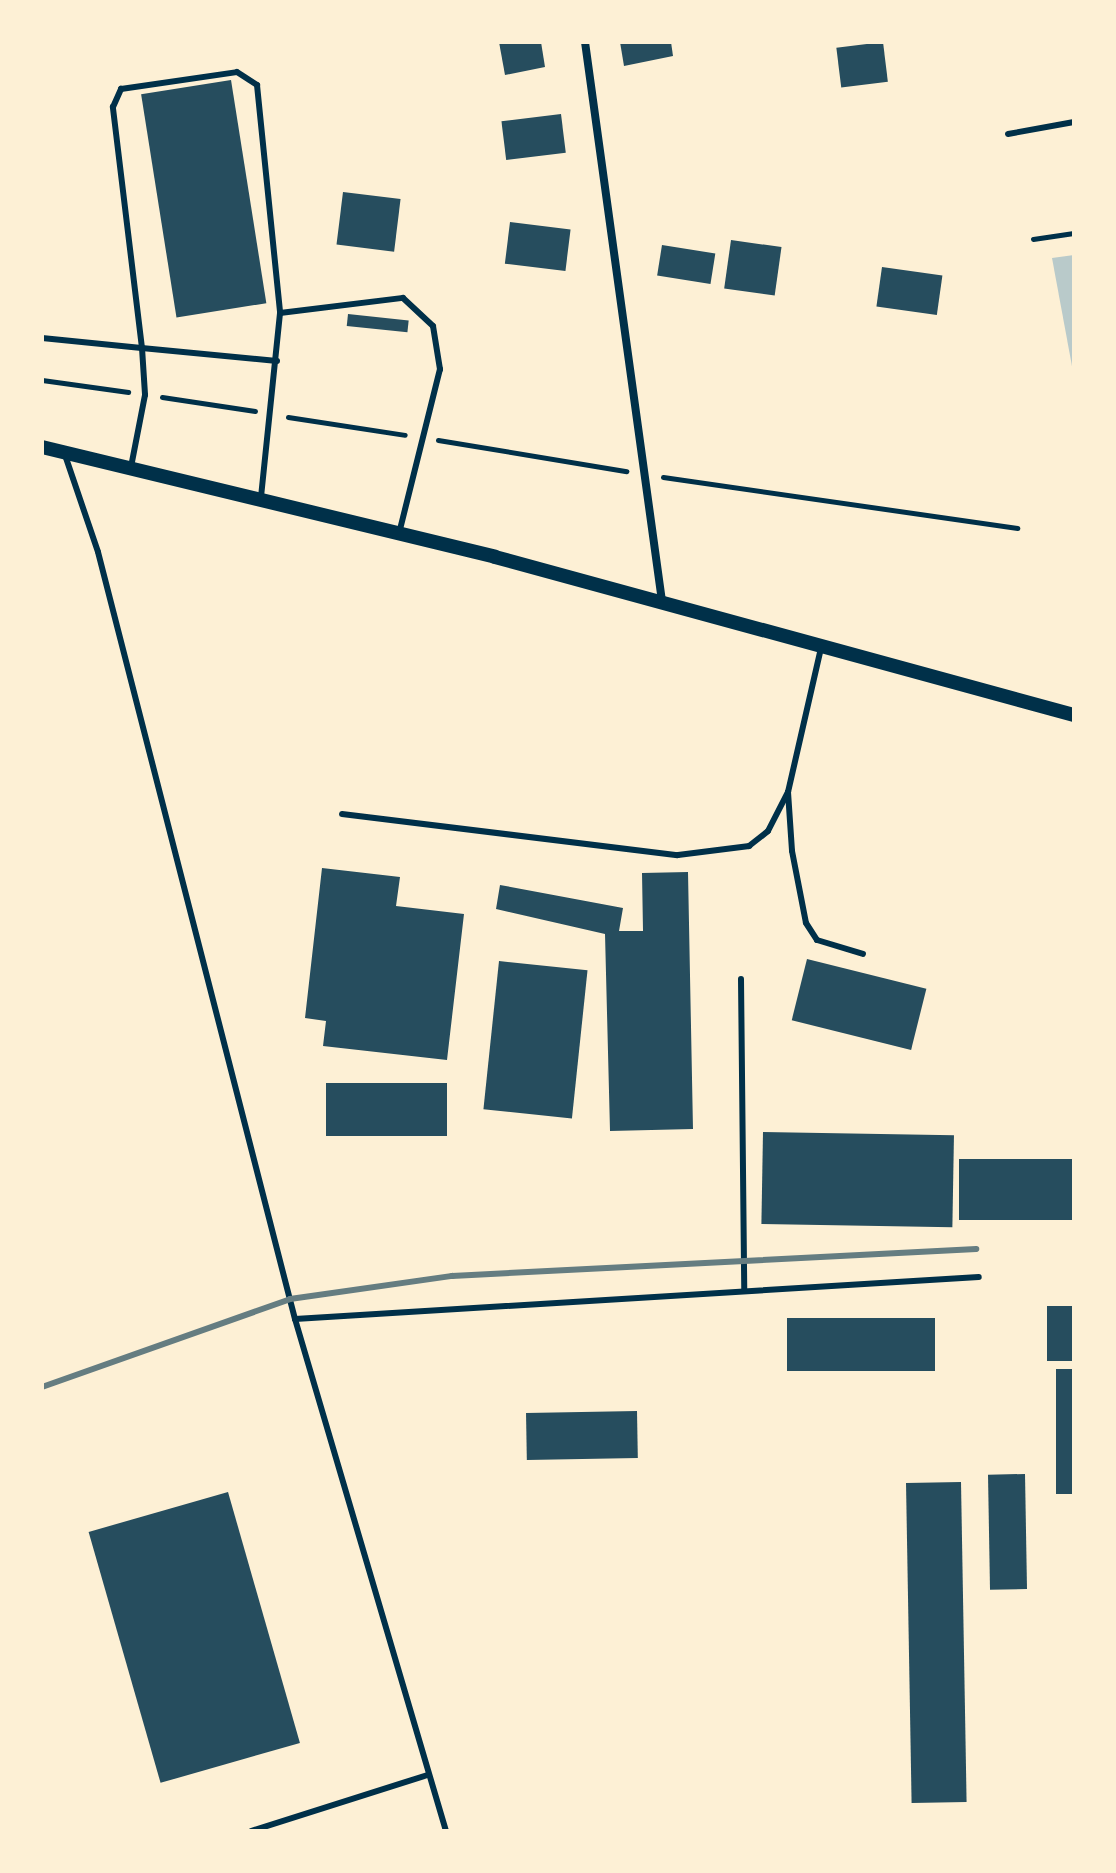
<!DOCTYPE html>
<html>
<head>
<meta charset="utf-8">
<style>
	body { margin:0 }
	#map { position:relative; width:1116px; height:1873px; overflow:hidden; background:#fdf0d5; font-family:Lato,sans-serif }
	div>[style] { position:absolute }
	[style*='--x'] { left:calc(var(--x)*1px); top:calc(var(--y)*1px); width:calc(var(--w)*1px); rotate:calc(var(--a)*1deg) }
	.green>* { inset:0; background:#b9caca }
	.building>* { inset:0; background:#264d5e; transform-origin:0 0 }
	.path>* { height:5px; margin:-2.5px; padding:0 2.5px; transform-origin:2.5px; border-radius:2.5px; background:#003049 }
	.service>* { height:6px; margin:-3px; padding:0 3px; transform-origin:3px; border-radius:3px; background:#003049 }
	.minor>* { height:8px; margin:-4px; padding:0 4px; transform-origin:4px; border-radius:4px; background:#003049 }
	.tertiary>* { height:14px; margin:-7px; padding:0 7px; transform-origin:7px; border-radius:7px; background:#003049 }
	.rail>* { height:6px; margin:-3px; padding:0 3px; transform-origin:3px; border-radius:3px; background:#657d81 }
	span { translate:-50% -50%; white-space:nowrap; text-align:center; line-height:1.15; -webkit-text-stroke:8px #fdf0d5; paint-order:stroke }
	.frame { position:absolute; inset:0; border:44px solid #fdf0d5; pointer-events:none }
</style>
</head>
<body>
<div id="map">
	<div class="green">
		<i style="clip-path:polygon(1074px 255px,1074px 377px,1052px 258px)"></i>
	</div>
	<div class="building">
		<i style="clip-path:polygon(499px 42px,541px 42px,545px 67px,505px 75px)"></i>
		<i style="clip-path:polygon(620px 42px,671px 42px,673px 56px,624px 66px)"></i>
		<i style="left:883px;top:42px;width:40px;height:47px;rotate:83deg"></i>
		<i style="left:231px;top:80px;width:226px;height:91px;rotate:81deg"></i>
		<i style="left:561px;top:114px;width:39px;height:60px;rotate:83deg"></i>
		<i style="left:343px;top:192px;width:58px;height:53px;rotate:7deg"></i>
		<i style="left:510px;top:222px;width:61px;height:42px;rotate:7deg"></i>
		<i style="left:731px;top:240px;width:51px;height:49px;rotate:8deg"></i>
		<i style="left:662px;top:245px;width:54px;height:31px;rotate:9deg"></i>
		<i style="left:882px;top:267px;width:61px;height:40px;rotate:8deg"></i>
		<i style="left:348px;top:314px;width:61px;height:12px;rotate:6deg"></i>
		<i style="clip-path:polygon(322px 868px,400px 877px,396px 906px,464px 914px,447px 1060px,323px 1046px,326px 1021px,305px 1018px)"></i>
		<i style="clip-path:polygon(688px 872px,693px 1129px,610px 1131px,605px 934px,496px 909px,500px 885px,623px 908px,619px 931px,643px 931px,642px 873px)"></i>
		<i style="left:807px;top:959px;width:123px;height:63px;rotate:14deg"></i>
		<i style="left:499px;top:961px;width:89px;height:149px;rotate:6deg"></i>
		<i style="left:447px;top:1083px;width:53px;height:121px;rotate:90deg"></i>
		<i style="left:763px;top:1132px;width:191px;height:92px;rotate:1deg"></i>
		<i style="left:1074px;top:1159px;width:61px;height:115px;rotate:90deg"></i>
		<i style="left:1047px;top:1306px;width:27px;height:55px"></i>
		<i style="left:787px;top:1318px;width:148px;height:53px"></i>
		<i style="left:1056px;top:1369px;width:18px;height:125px"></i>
		<i style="left:637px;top:1411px;width:47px;height:111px;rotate:89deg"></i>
		<i style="left:1025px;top:1474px;width:115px;height:37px;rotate:89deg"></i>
		<i style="left:961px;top:1482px;width:320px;height:55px;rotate:89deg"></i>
		<i style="left:228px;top:1492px;width:261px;height:145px;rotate:74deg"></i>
	</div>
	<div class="path">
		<i style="--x:1033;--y:239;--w:41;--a:-8.3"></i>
		<i style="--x:42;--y:380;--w:87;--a:7.9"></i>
		<i style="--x:162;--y:397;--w:94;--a:8.6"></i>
		<i style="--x:288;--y:417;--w:118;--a:8.7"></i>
		<i style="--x:438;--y:440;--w:191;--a:9.4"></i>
		<i style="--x:663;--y:477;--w:358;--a:8.2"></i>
	</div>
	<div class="service">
		<i style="--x:1008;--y:134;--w:67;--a:-10.3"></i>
		<i style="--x:42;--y:338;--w:100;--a:5.7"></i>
		<i style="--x:142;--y:348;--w:47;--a:86.3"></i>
		<i style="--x:145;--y:395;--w:73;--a:101"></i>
		<i style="--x:277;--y:361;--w:136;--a:-174.5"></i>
		<i style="--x:142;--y:348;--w:243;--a:-96.9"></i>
		<i style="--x:113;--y:107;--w:20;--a:-66"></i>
		<i style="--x:121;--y:89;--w:117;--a:-8.3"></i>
		<i style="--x:237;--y:72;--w:24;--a:33"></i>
		<i style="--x:257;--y:85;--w:229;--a:84.2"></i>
		<i style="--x:280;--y:313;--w:124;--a:-7"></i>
		<i style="--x:403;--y:298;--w:41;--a:43"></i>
		<i style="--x:433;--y:326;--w:44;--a:80.8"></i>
		<i style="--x:440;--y:369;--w:169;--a:104"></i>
		<i style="--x:65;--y:455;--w:102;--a:71.2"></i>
		<i style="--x:98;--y:552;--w:792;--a:75.6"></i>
		<i style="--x:295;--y:1319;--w:534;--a:73.57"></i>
		<i style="--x:261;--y:497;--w:185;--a:-84.1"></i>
		<i style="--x:821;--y:648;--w:148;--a:102.9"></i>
		<i style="--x:788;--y:792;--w:59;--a:86.1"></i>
		<i style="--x:792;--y:851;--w:73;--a:79"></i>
		<i style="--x:806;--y:923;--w:20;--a:57"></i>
		<i style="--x:817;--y:940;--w:48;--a:16.9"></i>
		<i style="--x:342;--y:814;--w:338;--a:7"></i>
		<i style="--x:678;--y:855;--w:72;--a:-7.2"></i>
		<i style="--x:749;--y:846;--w:24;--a:-38"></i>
		<i style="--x:768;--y:831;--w:44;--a:-62.9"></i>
		<i style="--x:741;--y:979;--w:312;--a:89.4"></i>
		<i style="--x:295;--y:1319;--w:685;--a:-3.51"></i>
		<i style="--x:251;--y:1831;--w:186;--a:-17.6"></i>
	</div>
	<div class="minor">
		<i style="--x:585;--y:42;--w:564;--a:82.16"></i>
	</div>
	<div class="tertiary">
		<i style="--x:42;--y:447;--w:466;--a:13.6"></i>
		<i style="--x:495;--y:557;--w:600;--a:15.26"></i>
	</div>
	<div class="rail">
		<i style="--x:42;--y:1387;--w:263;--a:-19.5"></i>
		<i style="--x:290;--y:1299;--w:164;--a:-8.1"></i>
		<i style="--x:452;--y:1276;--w:525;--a:-2.95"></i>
	</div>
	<div class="frame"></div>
</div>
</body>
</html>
